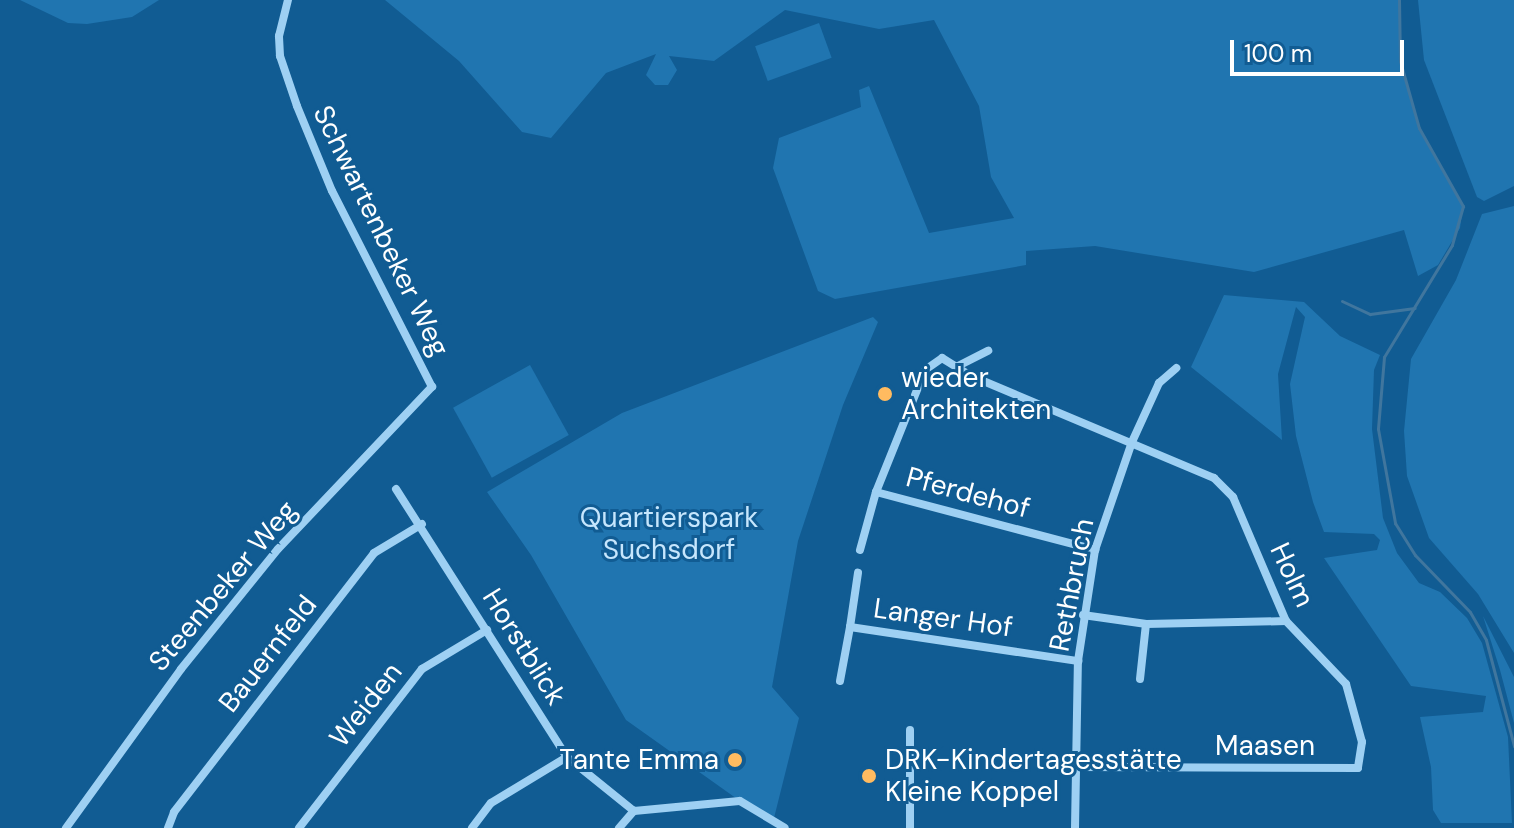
<!DOCTYPE html>
<html>
<head>
<meta charset="utf-8">
<style>
	body { margin:0 }
	#map { position:relative; width:1514px; height:828px; overflow:hidden; background:#115c93; font-family:"DM Sans",sans-serif }
	div>[style] { position:absolute }
	[style*='--x'] { left:calc(var(--x)*1px); top:calc(var(--y)*1px); width:calc(var(--w)*1px); rotate:calc(var(--a)*1deg) }
	.green>* { inset:0; background:#2075b0; transform-origin:0 0 }
	.stream>* { height:3px; margin:-1.5px; padding:0 1.5px; transform-origin:1.5px; border-radius:1.5px; background:#40769e }
	.minor>* { height:8px; margin:-4px; padding:0 4px; transform-origin:4px; border-radius:4px; background:#9ed0f3 }
	.dots>* { width:22px; height:22px; translate:-50% -50%; box-sizing:border-box; border:4px solid #115c93; border-radius:50% }
	span { translate:-50% -50%; white-space:nowrap; text-align:center; line-height:1.15; -webkit-text-stroke:6px #115c93; paint-order:stroke }
	.street-label { font-size:28px; color:#fff }
	.poi-label { font-size:28px; color:#fff }
	.left { translate:0 -50%; text-align:left }
	.right { translate:-100% -50%; text-align:right }
	.park-label { font-size:28px; color:#c6e6fd }
	.scale { position:absolute; left:1230px; top:40px; width:174px; height:36px; box-sizing:border-box; border:4px solid #fff; border-top:0; padding-left:10px; font-size:24px; line-height:28px; white-space:nowrap; color:#fff; -webkit-text-stroke:6px #115c93; paint-order:stroke }
</style>
</head>
<body>
<div id="map">
	<div class="green">
		<i style="clip-path:polygon(20px 0,159px 0,132px 17px,87px 24px,68px 23px)"></i>
		<i style="clip-path:polygon(385px 0,1399px 0,1400px 61px,1419px 128px,1463px 206px,1460px 228px,1438px 265px,1418px 276px,1404px 230px,1254px 272px,1095px 246px,1026px 251px,1026px 265px,835px 299px,818px 291px,773px 168px,779px 138px,861px 107px,859px 90px,869px 86px,929px 233px,1014px 218px,991px 177px,979px 106px,934px 20px,879px 29px,785px 10px,714px 61px,669px 56px,677px 70px,668px 85px,655px 85px,646px 75px,656px 54px,606px 73px,551px 138px,522px 132px,459px 61px)"></i>
		<i style="clip-path:polygon(1418px 0,1514px 0,1514px 186px,1484px 201px,1477px 197px,1424px 60px)"></i>
		<i style="left:819px;top:23px;width:37px;height:68px;rotate:70deg"></i>
		<i style="clip-path:polygon(1514px 206px,1514px 653px,1478px 594px,1429px 538px,1407px 476px,1404px 431px,1411px 359px,1456px 280px,1482px 214px)"></i>
		<i style="clip-path:polygon(1224px 295px,1304px 302px,1340px 336px,1380px 355px,1374px 370px,1372px 429px,1383px 518px,1397px 553px,1419px 583px,1440px 592px,1467px 618px,1482px 643px,1508px 737px,1512px 823px,1441px 823px,1433px 810px,1431px 767px,1420px 717px,1483px 712px,1486px 696px,1411px 686px,1324px 558px,1377px 550px,1380px 540px,1374px 534px,1324px 532px,1313px 502px,1296px 436px,1290px 384px,1305px 317px,1296px 307px,1278px 374px,1282px 440px,1191px 367px)"></i>
		<i style="clip-path:polygon(873px 317px,878px 322px,843px 405px,798px 541px,772px 687px,799px 718px,774px 818px,740px 801px,626px 720px,531px 555px,487px 492px,622px 413px)"></i>
		<i style="left:530px;top:365px;width:80px;height:88px;rotate:61deg"></i>
		<i style="clip-path:polygon(1483px 616px,1514px 677px,1514px 723px,1500px 670px)"></i>
	</div>
	<div class="stream">
		<i style="--x:1399;--y:0;--w:61;--a:89.1"></i>
		<i style="--x:1400;--y:61;--w:70;--a:74.2"></i>
		<i style="--x:1419;--y:128;--w:90;--a:60.6"></i>
		<i style="--x:1463;--y:206;--w:41;--a:105.8"></i>
		<i style="--x:1452;--y:245;--w:131;--a:121.3"></i>
		<i style="--x:1384;--y:357;--w:72;--a:94.8"></i>
		<i style="--x:1378;--y:429;--w:96;--a:79.7"></i>
		<i style="--x:1395;--y:523;--w:38;--a:58"></i>
		<i style="--x:1415;--y:555;--w:79;--a:46"></i>
		<i style="--x:1470;--y:612;--w:32;--a:60"></i>
		<i style="--x:1486;--y:640;--w:110;--a:75.2"></i>
		<i style="--x:1342;--y:301;--w:31;--a:25"></i>
		<i style="--x:1370;--y:314;--w:45;--a:-7.6"></i>
	</div>
	<div class="minor">
		<i style="--x:958;--y:366;--w:34;--a:-27"></i>
		<i style="--x:396;--y:489;--w:318;--a:57.5"></i>
		<i style="--x:567;--y:757;--w:86;--a:38.9"></i>
		<i style="--x:876;--y:492;--w:131;--a:-68.1"></i>
		<i style="--x:925;--y:370;--w:21;--a:-35"></i>
		<i style="--x:942;--y:358;--w:32;--a:32"></i>
		<i style="--x:969;--y:375;--w:266;--a:22.8"></i>
		<i style="--x:1214;--y:478;--w:27;--a:45"></i>
		<i style="--x:1233;--y:497;--w:135;--a:66.9"></i>
		<i style="--x:1286;--y:621;--w:87;--a:46.4"></i>
		<i style="--x:1346;--y:684;--w:60;--a:74.6"></i>
		<i style="--x:1362;--y:742;--w:26;--a:99"></i>
		<i style="--x:1358;--y:768;--w:281;--a:-179.8"></i>
		<i style="--x:860;--y:550;--w:60;--a:-74.6"></i>
		<i style="--x:876;--y:492;--w:227;--a:14.8"></i>
		<i style="--x:1083;--y:615;--w:64;--a:8.1"></i>
		<i style="--x:1146;--y:624;--w:140;--a:-1.2"></i>
		<i style="--x:850;--y:627;--w:55;--a:-81.6"></i>
		<i style="--x:1140;--y:679;--w:55;--a:-83.8"></i>
		<i style="--x:840;--y:681;--w:55;--a:-79.5"></i>
		<i style="--x:850;--y:627;--w:231;--a:8.5"></i>
		<i style="--x:66;--y:828;--w:196;--a:-54.1"></i>
		<i style="--x:181;--y:669;--w:154;--a:-51.1"></i>
		<i style="--x:278;--y:549;--w:224;--a:-46.5"></i>
		<i style="--x:432;--y:387;--w:220;--a:-117"></i>
		<i style="--x:332;--y:191;--w:92;--a:-112.4"></i>
		<i style="--x:297;--y:106;--w:53;--a:-108.8"></i>
		<i style="--x:280;--y:56;--w:20;--a:-93"></i>
		<i style="--x:279;--y:36;--w:37;--a:-76"></i>
		<i style="--x:168;--y:828;--w:17;--a:-69"></i>
		<i style="--x:174;--y:812;--w:327;--a:-52.3"></i>
		<i style="--x:374;--y:553;--w:56;--a:-31.1"></i>
		<i style="--x:299;--y:828;--w:201;--a:-52.3"></i>
		<i style="--x:422;--y:669;--w:76;--a:-31"></i>
		<i style="--x:472;--y:828;--w:31;--a:-53"></i>
		<i style="--x:491;--y:803;--w:89;--a:-31.2"></i>
		<i style="--x:619;--y:828;--w:23;--a:-49"></i>
		<i style="--x:634;--y:811;--w:106;--a:-5.4"></i>
		<i style="--x:740;--y:801;--w:52;--a:31"></i>
		<i style="--x:910;--y:828;--w:98;--a:-90"></i>
		<i style="--x:1075;--y:828;--w:167;--a:-89"></i>
		<i style="--x:1078;--y:661;--w:112;--a:-81.3"></i>
		<i style="--x:1095;--y:550;--w:114;--a:-71.1"></i>
		<i style="--x:1132;--y:442;--w:65;--a:-65.4"></i>
		<i style="--x:1159;--y:383;--w:23;--a:-41"></i>
	</div>
	<div class="dots">
		<i style="left:885px;top:394px;background:#ffbb60"></i>
		<i style="left:735px;top:760px;background:#ffbb60"></i>
		<i style="left:869px;top:776px;background:#ffbb60"></i>
	</div>
	<div class="street-label">
		<span style="left:381px;top:231px;rotate:64deg">Schwartenbeker Weg</span>
		<span style="left:968px;top:493px;rotate:15deg">Pferdehof</span>
		<span style="left:1292px;top:575px;rotate:65deg">Holm</span>
		<span style="left:1072px;top:585px;rotate:-79deg">Rethbruch</span>
		<span style="left:223px;top:586px;rotate:-50deg">Steenbeker Weg</span>
		<span style="left:943px;top:618px;rotate:8deg">Langer Hof</span>
		<span style="left:524px;top:647px;rotate:58deg">Horstblick</span>
		<span style="left:268px;top:654px;rotate:-52deg">Bauernfeld</span>
		<span style="left:366px;top:705px;rotate:-52deg">Weiden</span>
		<span style="left:1265px;top:746px">Maasen</span>
	</div>
	<div class="poi-label">
		<span class="left" style="left:901px;top:394px">wieder<br>Architekten</span>
		<span class="right" style="left:719px;top:760px">Tante Emma</span>
		<span class="left" style="left:885px;top:776px">DRK-Kindertagesstätte<br>Kleine Koppel</span>
	</div>
	<div class="park-label">
		<span style="left:669px;top:534px">Quartierspark<br>Suchsdorf</span>
	</div>
	<div class="scale">100 m</div>
</div>
</body>
</html>
